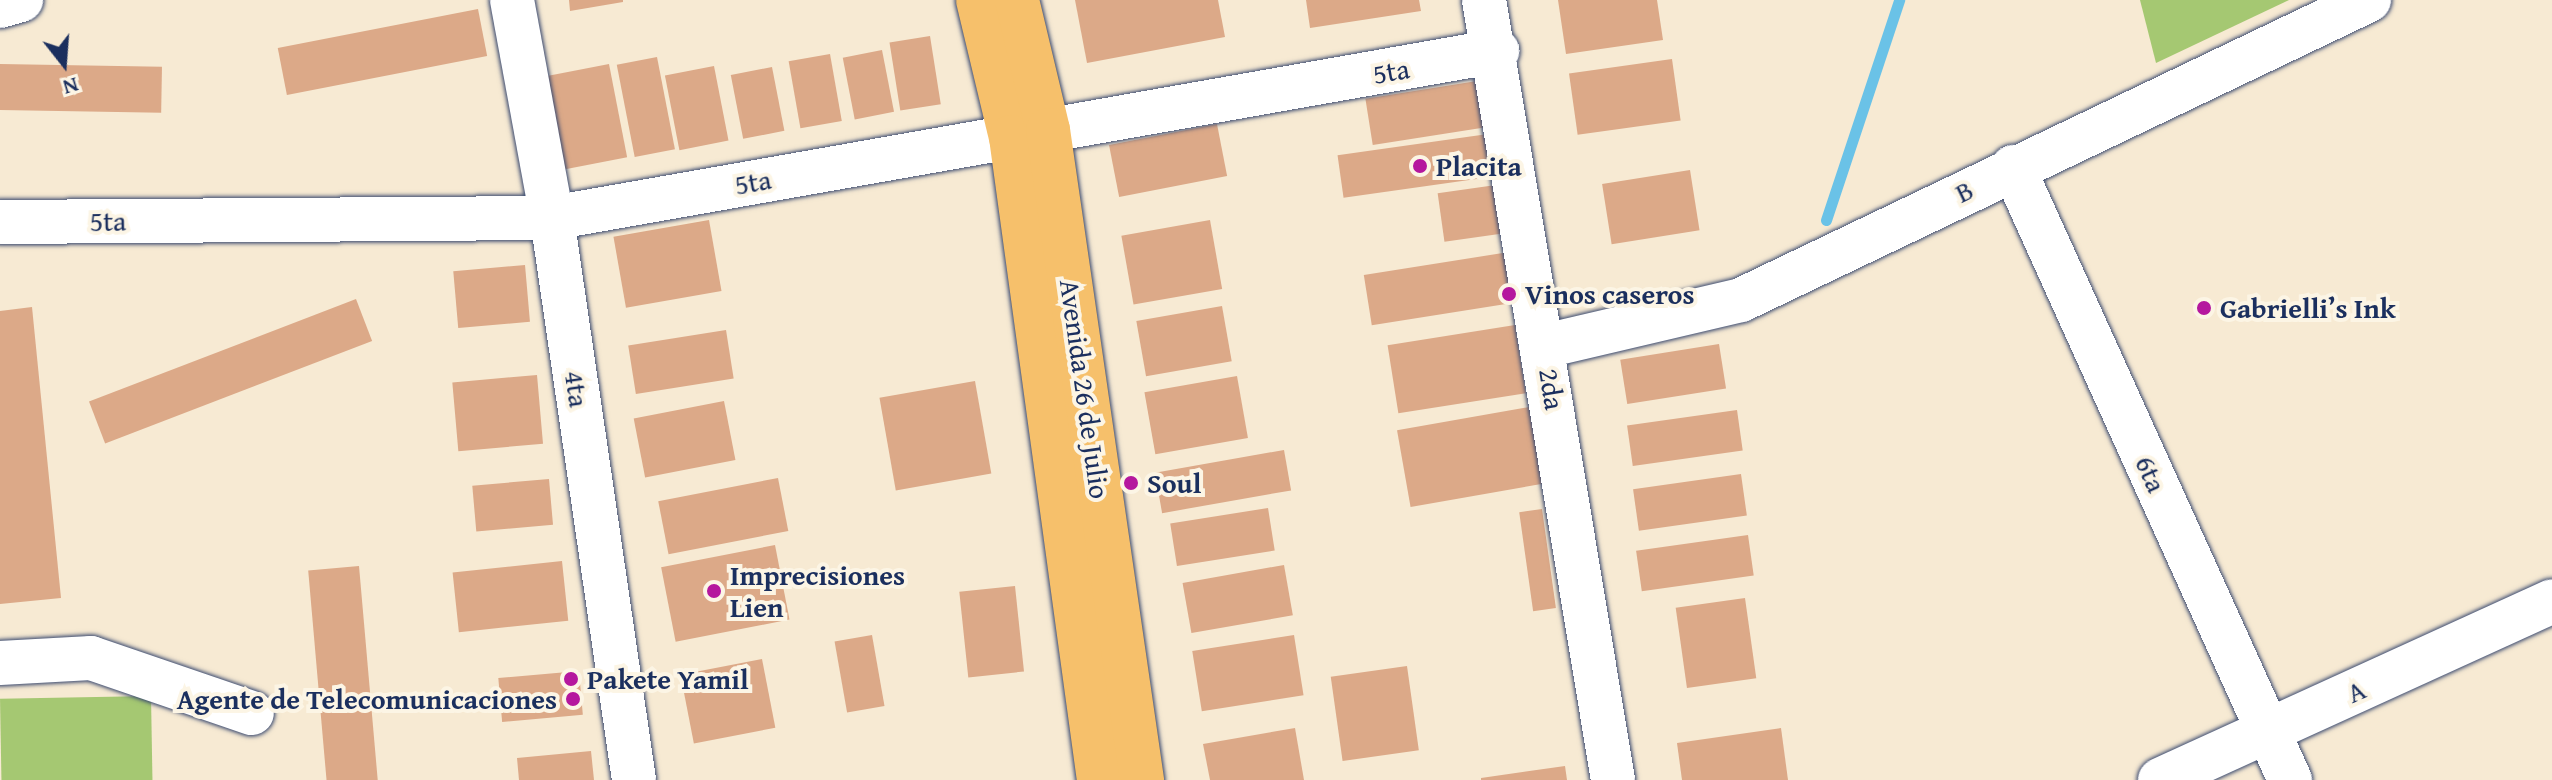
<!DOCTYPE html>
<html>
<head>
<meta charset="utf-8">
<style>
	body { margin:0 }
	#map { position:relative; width:2552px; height:780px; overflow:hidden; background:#f7ead3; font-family:"Gentium Book Plus",serif }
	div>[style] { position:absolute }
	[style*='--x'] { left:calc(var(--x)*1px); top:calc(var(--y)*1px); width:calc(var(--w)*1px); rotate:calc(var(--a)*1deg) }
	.green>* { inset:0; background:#a5c872; transform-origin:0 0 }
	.stream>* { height:11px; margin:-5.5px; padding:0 5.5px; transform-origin:5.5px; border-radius:5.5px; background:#6ac2e7 }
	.building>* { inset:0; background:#dca988; transform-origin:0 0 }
	.roads { filter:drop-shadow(0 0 2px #3c4b70) drop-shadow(0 0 2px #3c4b70) }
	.minor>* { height:44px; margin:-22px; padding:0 22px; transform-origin:22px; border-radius:22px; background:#fff }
	.major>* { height:44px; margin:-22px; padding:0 22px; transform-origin:22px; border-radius:22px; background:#f6c06b }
	.dots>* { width:22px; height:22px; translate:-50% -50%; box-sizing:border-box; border:4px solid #fcf5e5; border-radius:50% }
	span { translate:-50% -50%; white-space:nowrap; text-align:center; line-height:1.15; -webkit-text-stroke:8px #fcf5e5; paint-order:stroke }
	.street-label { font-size:28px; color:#1b2f5e }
	.poi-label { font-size:28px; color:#1b2f5e; font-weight:700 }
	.left { translate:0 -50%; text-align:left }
	.right { translate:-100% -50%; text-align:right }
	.north { position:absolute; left:24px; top:24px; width:80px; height:80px; -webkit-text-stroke:6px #fcf5e5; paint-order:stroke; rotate:163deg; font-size:22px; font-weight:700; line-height:32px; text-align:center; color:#1b2f5e }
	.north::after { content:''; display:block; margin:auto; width:28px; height:36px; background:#1b2f5e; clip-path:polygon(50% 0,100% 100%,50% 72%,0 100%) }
</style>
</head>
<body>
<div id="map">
	<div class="green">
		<i style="clip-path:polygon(2140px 0,2289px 0,2156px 63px)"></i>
		<i style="left:151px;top:696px;width:84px;height:151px;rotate:89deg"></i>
	</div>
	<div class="stream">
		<i style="--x:1826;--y:220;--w:232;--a:-71.6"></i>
	</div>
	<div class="building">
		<i style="clip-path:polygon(569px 0,623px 0,623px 2px,570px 11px)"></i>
		<i style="clip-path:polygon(1075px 0,1218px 0,1225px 37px,1087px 63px)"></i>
		<i style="clip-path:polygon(1306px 0,1419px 0,1421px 11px,1310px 28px)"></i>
		<i style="clip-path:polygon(1558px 0,1657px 0,1663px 40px,1566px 54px)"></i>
		<i style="left:478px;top:9px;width:48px;height:204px;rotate:79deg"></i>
		<i style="left:930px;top:36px;width:69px;height:41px;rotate:81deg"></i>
		<i style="left:882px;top:50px;width:63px;height:40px;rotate:79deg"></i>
		<i style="left:830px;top:54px;width:68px;height:42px;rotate:80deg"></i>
		<i style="left:657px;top:57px;width:94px;height:41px;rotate:79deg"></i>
		<i style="left:1672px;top:59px;width:62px;height:104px;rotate:82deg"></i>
		<i style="left:0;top:64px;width:162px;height:46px;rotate:1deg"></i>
		<i style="left:609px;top:64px;width:95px;height:63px;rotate:79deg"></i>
		<i style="left:714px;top:66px;width:76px;height:50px;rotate:79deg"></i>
		<i style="left:772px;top:67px;width:65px;height:42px;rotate:79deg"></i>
		<i style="left:1477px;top:81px;width:47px;height:113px;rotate:81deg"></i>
		<i style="left:1217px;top:124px;width:53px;height:110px;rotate:79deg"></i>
		<i style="left:1495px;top:133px;width:43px;height:159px;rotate:82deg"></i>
		<i style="left:1690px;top:170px;width:61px;height:89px;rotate:81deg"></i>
		<i style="left:1503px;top:184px;width:49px;height:66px;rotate:82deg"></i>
		<i style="left:709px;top:220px;width:72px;height:97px;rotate:80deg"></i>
		<i style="left:1210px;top:220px;width:70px;height:90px;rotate:80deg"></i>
		<i style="left:1509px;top:252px;width:51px;height:147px;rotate:81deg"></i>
		<i style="left:525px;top:265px;width:57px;height:72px;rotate:85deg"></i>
		<i style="left:356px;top:299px;width:45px;height:286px;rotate:69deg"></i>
		<i style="left:1222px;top:306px;width:56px;height:87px;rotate:80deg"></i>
		<i style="clip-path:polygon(32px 307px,61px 598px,0 604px,0 311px)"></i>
		<i style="left:1515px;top:325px;width:69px;height:129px;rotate:81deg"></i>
		<i style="left:726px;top:330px;width:49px;height:99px;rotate:81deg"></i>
		<i style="left:1719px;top:344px;width:45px;height:100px;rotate:81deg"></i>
		<i style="left:537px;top:375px;width:69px;height:85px;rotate:85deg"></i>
		<i style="left:1237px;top:376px;width:63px;height:94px;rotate:80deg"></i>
		<i style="left:975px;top:381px;width:94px;height:97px;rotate:80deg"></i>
		<i style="left:724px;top:401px;width:60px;height:92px;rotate:79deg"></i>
		<i style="left:1529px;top:407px;width:78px;height:134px;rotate:80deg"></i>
		<i style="left:1737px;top:410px;width:41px;height:111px;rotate:82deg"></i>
		<i style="left:1284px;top:450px;width:41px;height:131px;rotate:80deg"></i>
		<i style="left:1741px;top:474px;width:42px;height:109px;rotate:82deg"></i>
		<i style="left:778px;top:478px;width:54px;height:122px;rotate:79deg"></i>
		<i style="left:549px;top:479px;width:46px;height:77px;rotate:85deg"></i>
		<i style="left:1268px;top:508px;width:43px;height:99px;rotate:81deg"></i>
		<i style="left:1542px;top:509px;width:100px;height:23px;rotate:82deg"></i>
		<i style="left:1748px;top:535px;width:41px;height:113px;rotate:82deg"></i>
		<i style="left:775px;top:545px;width:76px;height:116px;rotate:79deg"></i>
		<i style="left:562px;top:561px;width:60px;height:110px;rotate:84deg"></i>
		<i style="left:1284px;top:565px;width:51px;height:103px;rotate:80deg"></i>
		<i style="left:359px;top:566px;width:215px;height:51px;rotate:85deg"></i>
		<i style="left:1015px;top:586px;width:86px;height:56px;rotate:84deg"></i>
		<i style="left:1745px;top:598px;width:81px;height:70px;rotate:82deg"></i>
		<i style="left:872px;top:635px;width:72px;height:38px;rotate:80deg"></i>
		<i style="left:1294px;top:635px;width:61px;height:103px;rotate:81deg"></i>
		<i style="left:762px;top:659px;width:70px;height:83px;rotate:79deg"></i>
		<i style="left:1407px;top:666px;width:85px;height:77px;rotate:82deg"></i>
		<i style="left:579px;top:671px;width:44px;height:81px;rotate:85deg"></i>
		<i style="clip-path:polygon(1295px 728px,1304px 780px,1210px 780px,1203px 744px)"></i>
		<i style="clip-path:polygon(1781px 728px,1788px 780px,1682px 780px,1677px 743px)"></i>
		<i style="clip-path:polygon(591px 751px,594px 780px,519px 780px,517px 758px)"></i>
		<i style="clip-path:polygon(1565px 766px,1567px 780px,1481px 780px,1481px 778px)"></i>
	</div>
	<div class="roads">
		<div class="minor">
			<i style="--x:512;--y:0;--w:222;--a:79.6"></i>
			<i style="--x:552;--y:218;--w:568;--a:81.7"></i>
			<i style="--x:1484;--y:0;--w:791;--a:80.61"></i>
			<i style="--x:0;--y:6;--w:22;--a:-16"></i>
			<i style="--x:2013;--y:167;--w:673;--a:65.68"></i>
			<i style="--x:0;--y:222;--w:552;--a:-0.42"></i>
			<i style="--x:552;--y:218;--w:960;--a:-10.02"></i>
			<i style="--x:1545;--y:346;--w:201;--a:-13.2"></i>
			<i style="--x:1741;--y:300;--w:696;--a:-25.53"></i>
			<i style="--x:0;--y:663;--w:91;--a:-3.1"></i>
			<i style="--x:91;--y:658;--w:170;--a:18.9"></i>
			<i style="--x:2160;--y:780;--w:431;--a:-24.5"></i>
		</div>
		<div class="major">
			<i style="--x:978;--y:0;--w:141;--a:76.5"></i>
			<i style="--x:1011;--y:137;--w:649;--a:82.21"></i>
			<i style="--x:1017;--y:0;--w:134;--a:76.6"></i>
			<i style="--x:1048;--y:130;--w:657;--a:81.77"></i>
		</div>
	</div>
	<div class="dots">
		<i style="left:1420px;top:166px;background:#b5179e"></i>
		<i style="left:1509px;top:294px;background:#b5179e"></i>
		<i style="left:2204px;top:308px;background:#b5179e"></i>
		<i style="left:1131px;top:483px;background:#b5179e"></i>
		<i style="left:714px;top:591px;background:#b5179e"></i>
		<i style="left:571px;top:679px;background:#b5179e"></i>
		<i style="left:573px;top:699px;background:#b5179e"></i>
	</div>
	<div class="street-label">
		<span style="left:1391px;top:71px;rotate:-10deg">5ta</span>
		<span style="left:753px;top:182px;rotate:-10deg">5ta</span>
		<span style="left:1964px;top:191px;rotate:-26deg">B</span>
		<span style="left:108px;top:221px;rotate:-1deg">5ta</span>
		<span style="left:577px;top:389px;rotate:82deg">4ta</span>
		<span style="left:1085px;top:389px;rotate:82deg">Avenida 26 de Julio</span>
		<span style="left:1552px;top:389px;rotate:81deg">2da</span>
		<span style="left:2151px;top:474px;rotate:66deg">6ta</span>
		<span style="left:2356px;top:691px;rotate:-24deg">A</span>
	</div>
	<div class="poi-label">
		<span class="left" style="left:1436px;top:166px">Placita</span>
		<span class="left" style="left:1525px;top:294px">Vinos caseros</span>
		<span class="left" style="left:2220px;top:308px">Gabrielli’s Ink</span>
		<span class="left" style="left:1147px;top:483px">Soul</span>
		<span class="left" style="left:730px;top:591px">Imprecisiones<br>Lien</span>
		<span class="left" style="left:587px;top:679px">Pakete Yamil</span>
		<span class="right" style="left:557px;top:699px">Agente de Telecomunicaciones</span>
	</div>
	<div class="north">N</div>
</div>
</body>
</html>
